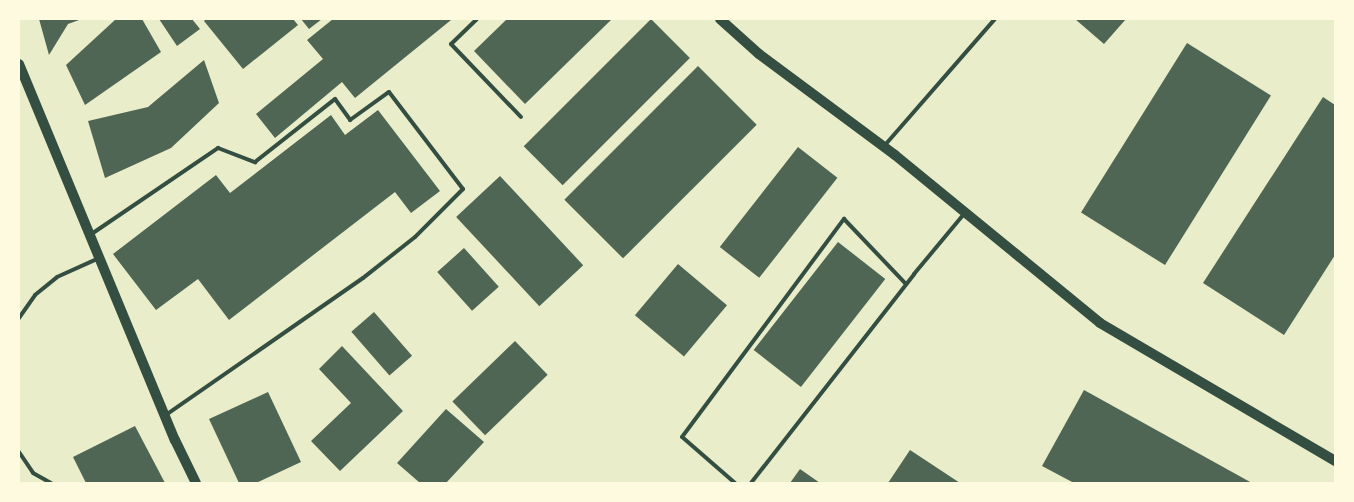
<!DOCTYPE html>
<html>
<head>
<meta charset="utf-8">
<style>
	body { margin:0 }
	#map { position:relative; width:1354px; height:502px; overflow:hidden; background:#e9edc9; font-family:Signika,sans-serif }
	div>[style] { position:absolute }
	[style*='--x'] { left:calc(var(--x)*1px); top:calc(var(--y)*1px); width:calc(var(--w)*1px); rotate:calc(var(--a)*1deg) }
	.building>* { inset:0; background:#4f6655; transform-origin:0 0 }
	.service>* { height:4px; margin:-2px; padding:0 2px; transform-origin:2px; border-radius:2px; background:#344e41 }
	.secondary>* { height:10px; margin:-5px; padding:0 5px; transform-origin:5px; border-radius:5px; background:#344e41 }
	span { translate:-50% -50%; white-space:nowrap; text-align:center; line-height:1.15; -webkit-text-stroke:5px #fefae0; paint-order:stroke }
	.frame { position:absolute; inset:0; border:20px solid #fefae0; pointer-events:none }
</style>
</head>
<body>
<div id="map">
	<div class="building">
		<i style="clip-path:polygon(39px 19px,82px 19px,68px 24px,49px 55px)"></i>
		<i style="clip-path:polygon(116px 19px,142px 19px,161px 52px,85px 105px,66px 65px)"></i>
		<i style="clip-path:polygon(159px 19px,192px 19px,200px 29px,177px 46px)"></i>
		<i style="clip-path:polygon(206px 19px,293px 19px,298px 25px,243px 69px,204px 21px)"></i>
		<i style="clip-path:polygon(301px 19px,322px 19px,309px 29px)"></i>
		<i style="clip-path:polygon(333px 19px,451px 20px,355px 98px,342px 82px,275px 138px,256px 114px,323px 59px,307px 40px)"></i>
		<i style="clip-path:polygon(507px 19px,612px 19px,525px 104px,474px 51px)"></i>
		<i style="left:651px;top:19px;width:55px;height:180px;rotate:45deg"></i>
		<i style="clip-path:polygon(1075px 19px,1126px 19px,1104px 44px)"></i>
		<i style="left:1187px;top:43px;width:99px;height:200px;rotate:32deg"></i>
		<i style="clip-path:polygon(204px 60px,219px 103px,171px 148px,105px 178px,88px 121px,148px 107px)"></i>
		<i style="left:698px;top:66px;width:83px;height:189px;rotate:45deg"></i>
		<i style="clip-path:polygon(1323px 97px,1335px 105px,1335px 255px,1284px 335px,1203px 283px)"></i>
		<i style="clip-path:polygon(378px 110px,440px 191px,411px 213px,395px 192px,229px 320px,198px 279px,156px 310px,113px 254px,216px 175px,230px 193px,331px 115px,345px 135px)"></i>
		<i style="left:798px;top:147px;width:50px;height:127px;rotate:38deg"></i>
		<i style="left:500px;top:176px;width:122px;height:60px;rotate:47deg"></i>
		<i style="left:838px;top:242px;width:60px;height:137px;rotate:38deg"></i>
		<i style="left:464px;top:248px;width:52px;height:36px;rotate:48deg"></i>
		<i style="left:678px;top:264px;width:64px;height:67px;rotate:40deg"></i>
		<i style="left:374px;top:312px;width:58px;height:30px;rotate:49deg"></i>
		<i style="left:515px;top:341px;width:47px;height:87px;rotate:46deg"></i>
		<i style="clip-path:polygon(342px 346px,403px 411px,340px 471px,311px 441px,351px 403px,319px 369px)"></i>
		<i style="clip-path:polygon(1084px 390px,1252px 483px,1074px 483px,1042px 466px)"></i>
		<i style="clip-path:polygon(268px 392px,301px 462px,256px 483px,239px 483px,209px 419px)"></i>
		<i style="clip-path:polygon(446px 409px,484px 442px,446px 483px,420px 483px,397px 463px)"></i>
		<i style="clip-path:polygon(135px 426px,165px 483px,86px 483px,73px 457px)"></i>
		<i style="clip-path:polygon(910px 450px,960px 483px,888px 483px)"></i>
		<i style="clip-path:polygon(800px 469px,820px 483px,790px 483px)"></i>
	</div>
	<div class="service">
		<i style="--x:477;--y:19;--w:36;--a:136"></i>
		<i style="--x:451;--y:44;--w:101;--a:46.2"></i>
		<i style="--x:885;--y:145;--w:167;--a:-48.9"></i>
		<i style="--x:90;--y:235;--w:155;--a:-34.2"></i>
		<i style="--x:218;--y:148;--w:40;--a:21"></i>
		<i style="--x:255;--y:162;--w:102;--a:-38.2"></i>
		<i style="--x:335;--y:99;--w:26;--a:54"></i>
		<i style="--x:350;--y:120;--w:48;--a:-35.7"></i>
		<i style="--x:389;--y:92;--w:122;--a:52.7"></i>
		<i style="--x:463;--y:189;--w:68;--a:135"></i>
		<i style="--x:415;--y:237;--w:66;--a:141.7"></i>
		<i style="--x:363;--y:278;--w:240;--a:145.2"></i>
		<i style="--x:19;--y:318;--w:28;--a:-55"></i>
		<i style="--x:35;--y:295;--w:28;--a:-39"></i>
		<i style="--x:57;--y:277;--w:46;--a:-24.3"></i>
		<i style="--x:19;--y:452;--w:25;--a:56"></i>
		<i style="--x:33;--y:473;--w:21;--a:29"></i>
		<i style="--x:735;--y:483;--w:70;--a:-139"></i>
		<i style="--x:682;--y:437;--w:272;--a:-53.4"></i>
		<i style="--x:844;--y:219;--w:90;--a:46.4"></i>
		<i style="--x:751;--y:483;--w:265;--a:-52"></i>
		<i style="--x:914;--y:274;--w:78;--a:-50.2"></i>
	</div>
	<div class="secondary">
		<i style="--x:720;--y:19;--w:52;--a:41.9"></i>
		<i style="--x:759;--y:54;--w:169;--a:36.6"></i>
		<i style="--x:895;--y:155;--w:265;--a:39.3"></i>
		<i style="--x:1100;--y:323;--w:273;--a:30.4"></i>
		<i style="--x:19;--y:64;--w:407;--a:67.5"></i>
		<i style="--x:175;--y:440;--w:48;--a:64"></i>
	</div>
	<div class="frame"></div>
</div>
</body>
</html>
